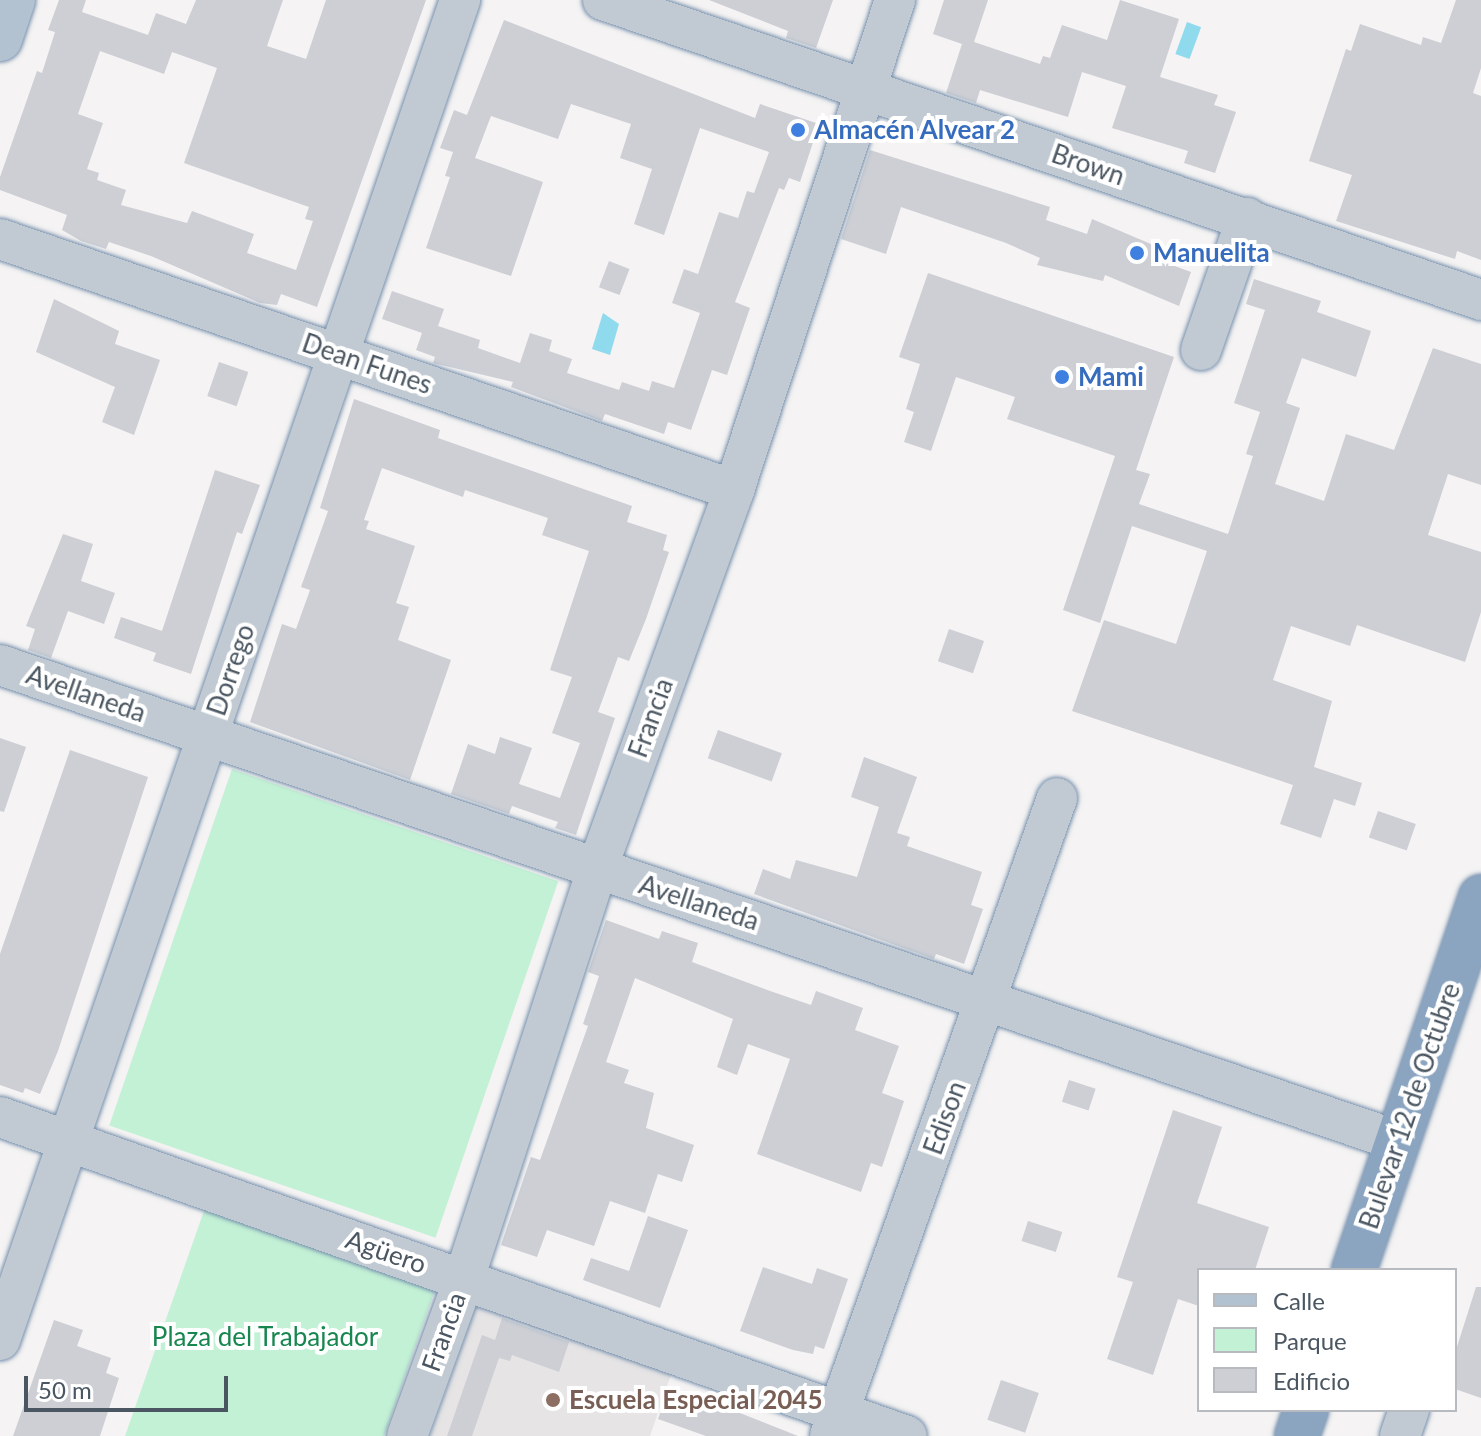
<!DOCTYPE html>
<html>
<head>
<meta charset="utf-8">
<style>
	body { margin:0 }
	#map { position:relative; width:1481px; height:1436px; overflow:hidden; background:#f5f3f3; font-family:Lato,sans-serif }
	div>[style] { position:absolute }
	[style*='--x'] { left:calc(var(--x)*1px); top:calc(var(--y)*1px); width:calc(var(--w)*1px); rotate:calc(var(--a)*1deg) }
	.education>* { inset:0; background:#e6e4e5 }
	.green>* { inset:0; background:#c3f1d5; transform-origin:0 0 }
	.water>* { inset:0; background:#90daee; transform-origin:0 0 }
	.building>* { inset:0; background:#cdcfd5; transform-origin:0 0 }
	.roads { filter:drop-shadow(0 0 2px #7690ad) drop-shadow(0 0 2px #7690ad) }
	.minor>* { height:40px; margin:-20px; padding:0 20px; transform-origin:20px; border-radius:20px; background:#c1cad2 }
	.major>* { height:44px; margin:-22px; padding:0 22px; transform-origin:22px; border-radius:22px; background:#b3c2d1 }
	.highway>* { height:44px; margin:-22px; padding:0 22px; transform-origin:22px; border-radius:22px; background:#8ba5c1 }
	.dots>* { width:22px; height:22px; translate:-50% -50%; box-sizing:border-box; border:4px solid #fff; border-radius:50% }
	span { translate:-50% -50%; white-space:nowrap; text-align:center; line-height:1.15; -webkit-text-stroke:8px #fff; paint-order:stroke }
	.shop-label { font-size:26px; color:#366cbe; font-weight:700 }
	.left { translate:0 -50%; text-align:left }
	.street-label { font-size:26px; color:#4a5661 }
	.park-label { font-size:26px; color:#17864f }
	.education-label { font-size:26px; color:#785e54; font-weight:700 }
	.legend { position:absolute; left:1197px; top:1268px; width:260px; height:144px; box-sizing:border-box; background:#fff; border:2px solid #b7bbc0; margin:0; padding:10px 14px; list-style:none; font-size:24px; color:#4a5661 }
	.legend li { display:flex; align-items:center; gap:16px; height:40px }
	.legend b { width:40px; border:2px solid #b7bbc0 }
	.scale { position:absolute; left:24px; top:1376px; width:204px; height:36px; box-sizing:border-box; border:4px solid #4a5661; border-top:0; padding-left:10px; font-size:24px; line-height:28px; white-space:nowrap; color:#4a5661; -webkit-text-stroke:6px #fff; paint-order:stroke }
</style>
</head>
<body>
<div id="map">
	<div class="education">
		<i style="clip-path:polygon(480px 1294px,675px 1363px,650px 1436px,430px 1436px)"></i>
	</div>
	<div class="green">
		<i style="left:232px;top:769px;width:345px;height:377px;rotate:19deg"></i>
		<i style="clip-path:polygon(205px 1208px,435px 1290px,384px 1436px,125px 1436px)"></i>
	</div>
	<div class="water">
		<i style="left:1187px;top:22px;width:15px;height:34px;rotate:20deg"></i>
		<i style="clip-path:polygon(603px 313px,619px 324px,610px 355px,592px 349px)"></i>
	</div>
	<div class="building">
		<i style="clip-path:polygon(evenodd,59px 0,86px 0,82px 12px,148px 35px,156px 13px,186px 24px,196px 0,283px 0,267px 46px,306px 59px,326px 0,426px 0,317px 307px,281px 294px,277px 305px,260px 303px,151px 256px,109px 242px,106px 249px,81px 241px,62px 230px,67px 215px,0 190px,0 177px,37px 71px,42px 73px,55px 32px,48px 30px,59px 0,100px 51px,164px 74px,172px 52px,217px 68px,184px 163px,309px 207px,305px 219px,313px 221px,296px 270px,247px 253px,254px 234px,192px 211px,187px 223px,121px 205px,126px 190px,97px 180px,99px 173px,87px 169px,103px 123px,78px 114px,100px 51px)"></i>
		<i style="clip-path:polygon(709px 0,833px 0,816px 48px,786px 38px,788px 31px)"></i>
		<i style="clip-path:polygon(944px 0,988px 0,974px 42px,1040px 64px,1043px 56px,1050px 58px,1062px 25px,1107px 40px,1120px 0,1179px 19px,1160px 77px,1218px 95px,1214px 105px,1236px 112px,1215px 173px,1184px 163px,1188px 151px,1112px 128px,1126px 86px,1082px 72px,1068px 117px,980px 90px,976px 103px,946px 93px,962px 44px,933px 34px)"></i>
		<i style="clip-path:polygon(1456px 0,1481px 0,1481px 68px,1473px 93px,1481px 96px,1481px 260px,1457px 251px,1455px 259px,1336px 221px,1352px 175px,1309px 161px,1346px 49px,1351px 51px,1360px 24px,1421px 45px,1423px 37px,1441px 43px)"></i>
		<i style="clip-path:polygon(504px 20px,755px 118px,760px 104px,819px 124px,800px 182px,789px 178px,784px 190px,779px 188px,735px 302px,750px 308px,727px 375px,712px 370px,691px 430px,668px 422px,664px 434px,605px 414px,602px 421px,511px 387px,513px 382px,433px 363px,435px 357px,416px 350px,422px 333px,382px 319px,392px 291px,444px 309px,438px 326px,480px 340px,478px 348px,520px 363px,530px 333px,552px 340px,549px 351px,572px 359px,567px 373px,619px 390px,622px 382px,649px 391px,652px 381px,674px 388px,700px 313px,672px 303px,684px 269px,698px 274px,719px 212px,738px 218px,747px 191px,754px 193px,769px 152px,700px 128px,664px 235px,634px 224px,652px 169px,620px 158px,631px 124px,571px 104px,558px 139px,491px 116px,475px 158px,543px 182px,511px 276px,426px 248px,450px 177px,445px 176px,453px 152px,440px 148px,454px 110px,467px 115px)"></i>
		<i style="clip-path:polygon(870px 150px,1050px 207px,1046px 220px,1087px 234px,1092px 219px,1165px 250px,1161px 261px,1191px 272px,1179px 306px,1105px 275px,1103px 281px,1037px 265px,1040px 258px,1006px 243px,901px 207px,886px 254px,841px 239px)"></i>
		<i style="left:609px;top:261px;width:22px;height:28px;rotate:21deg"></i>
		<i style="clip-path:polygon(928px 273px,1174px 357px,1136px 470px,1150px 474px,1139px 504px,1228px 534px,1253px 456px,1246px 454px,1260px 412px,1234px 403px,1265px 310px,1246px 304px,1254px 279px,1321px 301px,1317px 312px,1371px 331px,1356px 377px,1302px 358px,1286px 403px,1300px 408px,1275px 484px,1324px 501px,1346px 434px,1394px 450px,1433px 348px,1481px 364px,1481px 485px,1448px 474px,1428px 535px,1481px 552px,1481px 612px,1465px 662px,1357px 625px,1350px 646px,1291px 626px,1273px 680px,1332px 701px,1314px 767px,1362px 783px,1355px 806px,1334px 799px,1321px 838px,1280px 824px,1293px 785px,1072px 711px,1104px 620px,1176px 644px,1207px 551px,1132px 526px,1100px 623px,1063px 610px,1115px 456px,1007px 419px,1015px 397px,956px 377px,931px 451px,904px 442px,914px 412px,906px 409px,920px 364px,899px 357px)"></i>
		<i style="clip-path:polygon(54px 299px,119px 331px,115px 344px,160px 360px,134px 435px,102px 422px,115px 387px,36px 352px)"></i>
		<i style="left:219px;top:362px;width:31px;height:36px;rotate:19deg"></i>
		<i style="clip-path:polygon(354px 399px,440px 430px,438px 438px,632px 506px,627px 522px,667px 535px,663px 550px,669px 552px,646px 619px,629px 661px,618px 657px,598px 712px,615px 718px,576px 835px,555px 828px,558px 822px,512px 806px,509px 814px,451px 794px,468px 744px,495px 754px,500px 737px,532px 748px,519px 784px,560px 798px,580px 743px,552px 733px,572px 677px,550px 670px,589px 551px,542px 535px,548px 518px,465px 490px,463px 497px,382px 468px,364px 520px,369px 521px,366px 529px,415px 546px,396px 603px,409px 607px,398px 640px,451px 660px,410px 780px,250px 722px,282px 624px,296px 629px,310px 590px,301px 587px,328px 511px,320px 508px)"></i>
		<i style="clip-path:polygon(215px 470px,260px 485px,242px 534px,237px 532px,191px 674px,153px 661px,156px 653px,114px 638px,121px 617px,162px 631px)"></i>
		<i style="clip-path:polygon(63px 534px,93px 544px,81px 581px,115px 593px,104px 624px,68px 611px,51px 658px,28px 650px,35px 629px,26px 626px)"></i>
		<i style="left:949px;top:629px;width:37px;height:34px;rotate:19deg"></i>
		<i style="left:718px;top:730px;width:68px;height:30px;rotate:20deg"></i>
		<i style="clip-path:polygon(0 738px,26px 747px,4px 812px,0 811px)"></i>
		<i style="clip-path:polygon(70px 750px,148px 777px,58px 1051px,40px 1094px,25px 1088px,23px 1093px,0 1085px,0 954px)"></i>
		<i style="clip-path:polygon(864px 757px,917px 777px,897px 833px,910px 837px,907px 846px,982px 872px,971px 905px,983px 909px,964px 964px,936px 954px,934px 959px,754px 894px,763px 869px,790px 879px,796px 860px,857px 877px,879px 807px,851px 797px)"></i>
		<i style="left:1378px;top:811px;width:40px;height:28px;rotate:19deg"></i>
		<i style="clip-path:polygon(606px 920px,659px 939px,662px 931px,698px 943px,692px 962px,770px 991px,811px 1005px,816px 991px,863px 1008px,855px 1030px,899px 1046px,882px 1093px,904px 1101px,882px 1167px,871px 1163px,861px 1192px,757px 1154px,790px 1059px,748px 1044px,737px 1075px,717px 1067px,733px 1019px,635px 978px,606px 1062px,629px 1070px,624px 1083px,654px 1093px,646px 1128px,694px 1145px,682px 1182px,658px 1174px,645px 1213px,610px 1201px,594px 1246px,547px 1230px,537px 1257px,501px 1245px,531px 1157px,540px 1160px,588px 1026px,583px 1024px,599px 976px,588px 972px)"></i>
		<i style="left:1069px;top:1080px;width:28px;height:23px;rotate:18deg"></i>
		<i style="clip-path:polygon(1173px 1110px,1222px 1127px,1197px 1203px,1269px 1227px,1255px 1270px,1199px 1270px,1199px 1306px,1178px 1299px,1153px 1375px,1107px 1359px,1133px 1282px,1117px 1277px)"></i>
		<i style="clip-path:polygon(648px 1216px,688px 1230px,660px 1308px,583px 1280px,591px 1258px,629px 1271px)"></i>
		<i style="left:1028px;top:1221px;width:36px;height:21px;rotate:18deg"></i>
		<i style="clip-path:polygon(763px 1267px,812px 1284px,817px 1268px,848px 1279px,824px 1349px,815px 1346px,813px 1354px,793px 1350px,740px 1331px)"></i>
		<i style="clip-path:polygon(1476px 1287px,1481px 1287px,1481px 1398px,1455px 1389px,1455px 1353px)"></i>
		<i style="clip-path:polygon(502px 1318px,569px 1342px,559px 1372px,512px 1355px,510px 1361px,499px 1358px,472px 1436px,447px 1436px,482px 1335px,495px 1340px)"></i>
		<i style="clip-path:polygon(54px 1320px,83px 1330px,77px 1346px,111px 1358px,106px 1373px,119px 1378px,100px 1436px,13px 1436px)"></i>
		<i style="left:1001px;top:1380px;width:40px;height:42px;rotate:19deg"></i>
		<i style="clip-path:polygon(668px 1391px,712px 1402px,798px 1436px,706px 1436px,658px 1419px)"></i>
	</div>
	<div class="roads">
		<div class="minor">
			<i style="--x:603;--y:0;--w:928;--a:18.86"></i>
			<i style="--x:0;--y:239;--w:776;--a:18.88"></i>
			<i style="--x:1201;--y:350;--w:140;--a:-70.8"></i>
			<i style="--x:0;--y:665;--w:1477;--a:18.8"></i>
			<i style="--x:0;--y:1117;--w:961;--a:19.38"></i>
			<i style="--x:0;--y:1340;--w:1417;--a:-71.05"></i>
			<i style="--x:407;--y:1436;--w:167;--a:-70"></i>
			<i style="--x:464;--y:1279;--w:431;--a:-72"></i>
			<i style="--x:597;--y:869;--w:403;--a:-70.1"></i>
			<i style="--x:734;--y:490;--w:516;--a:-71.81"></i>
			<i style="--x:830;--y:1436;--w:677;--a:-70.41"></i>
			<i style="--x:1400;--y:1436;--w:28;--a:-71"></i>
		</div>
		<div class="major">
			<i style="--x:0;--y:39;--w:41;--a:-71.6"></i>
		</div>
		<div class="highway">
			<i style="--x:1354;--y:1270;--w:394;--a:-71.2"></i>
			<i style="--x:1297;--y:1436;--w:28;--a:-71"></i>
		</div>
	</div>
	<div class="dots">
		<i style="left:798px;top:130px;background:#3f7fe0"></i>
		<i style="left:1137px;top:253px;background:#3f7fe0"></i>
		<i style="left:1062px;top:377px;background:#3f7fe0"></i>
		<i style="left:553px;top:1400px;background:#8d6e63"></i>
	</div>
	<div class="shop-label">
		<span class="left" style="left:814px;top:130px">Almacén Alvear 2</span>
		<span class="left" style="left:1153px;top:253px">Manuelita</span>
		<span class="left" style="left:1078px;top:377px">Mami</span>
	</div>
	<div class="street-label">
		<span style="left:1088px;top:165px;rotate:19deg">Brown</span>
		<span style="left:367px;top:364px;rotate:19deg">Dean Funes</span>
		<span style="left:231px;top:670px;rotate:-71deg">Dorrego</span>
		<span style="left:86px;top:694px;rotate:19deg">Avellaneda</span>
		<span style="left:651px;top:718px;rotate:-70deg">Francia</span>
		<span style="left:699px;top:903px;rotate:18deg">Avellaneda</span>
		<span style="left:1410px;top:1106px;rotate:-71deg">Bulevar 12 de Octubre</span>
		<span style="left:945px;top:1118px;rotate:-70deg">Edison</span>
		<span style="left:386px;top:1252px;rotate:19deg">Agüero</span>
		<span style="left:444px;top:1332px;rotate:-70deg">Francia</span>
	</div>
	<div class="park-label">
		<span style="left:265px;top:1337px">Plaza del Trabajador</span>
	</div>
	<div class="education-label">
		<span class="left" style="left:569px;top:1400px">Escuela Especial 2045</span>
	</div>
	<ul class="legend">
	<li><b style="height:10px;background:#b3c2d1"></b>Calle</li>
	<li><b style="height:22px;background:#c3f1d5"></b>Parque</li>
	<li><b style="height:22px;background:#cdcfd5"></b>Edificio</li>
	</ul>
	<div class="scale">50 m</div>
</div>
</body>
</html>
